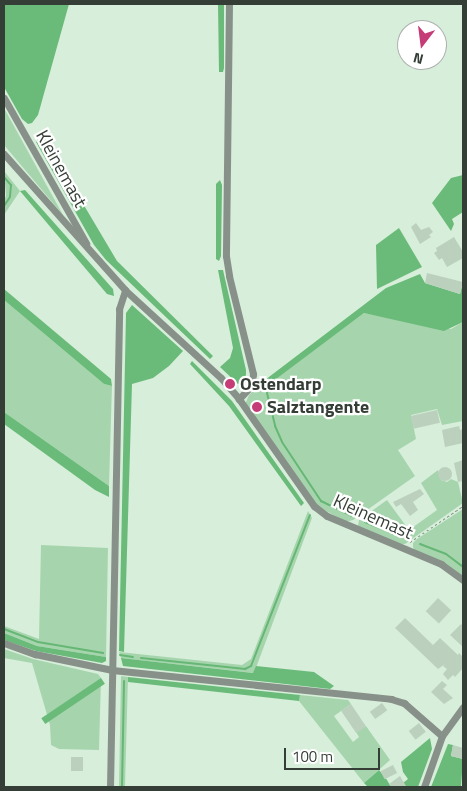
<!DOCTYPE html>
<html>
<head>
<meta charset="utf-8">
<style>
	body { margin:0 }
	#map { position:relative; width:467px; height:791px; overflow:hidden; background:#d7eeda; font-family:"Titillium Web",sans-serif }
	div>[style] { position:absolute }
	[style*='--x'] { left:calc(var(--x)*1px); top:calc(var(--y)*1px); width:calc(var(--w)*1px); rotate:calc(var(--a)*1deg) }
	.green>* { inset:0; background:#a6d5ad }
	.forest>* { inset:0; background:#6abb79; transform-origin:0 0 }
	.stream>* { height:2px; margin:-1px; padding:0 1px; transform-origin:1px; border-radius:1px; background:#66b775 }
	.building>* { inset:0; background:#bbd1be; transform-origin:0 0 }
	.round { border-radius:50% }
	.path>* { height:1px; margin-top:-0.5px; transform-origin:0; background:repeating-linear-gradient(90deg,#89998b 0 2.5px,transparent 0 5px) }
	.minor>* { height:7px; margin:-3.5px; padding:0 3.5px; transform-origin:3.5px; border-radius:3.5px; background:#889189 }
	.dots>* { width:14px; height:14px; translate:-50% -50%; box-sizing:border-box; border:2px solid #fff; border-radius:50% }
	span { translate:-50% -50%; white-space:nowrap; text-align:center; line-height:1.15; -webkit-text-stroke:4.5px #fff; paint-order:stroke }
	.street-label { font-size:18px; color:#353e36 }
	.poi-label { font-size:18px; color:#353e36; font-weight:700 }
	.left { translate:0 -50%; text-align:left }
	.frame { position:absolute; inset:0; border:5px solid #353e36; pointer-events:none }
	.north { position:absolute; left:397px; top:20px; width:50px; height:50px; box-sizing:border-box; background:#fff; border:1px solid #aeb2af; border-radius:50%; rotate:195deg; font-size:14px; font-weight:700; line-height:20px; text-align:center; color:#353e36 }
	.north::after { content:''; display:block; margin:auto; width:18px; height:22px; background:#c53c76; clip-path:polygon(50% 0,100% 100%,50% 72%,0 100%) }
	.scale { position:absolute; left:284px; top:748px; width:96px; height:22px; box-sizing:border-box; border:2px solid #353e36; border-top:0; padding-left:6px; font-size:15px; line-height:18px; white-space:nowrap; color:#353e36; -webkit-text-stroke:4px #fff; paint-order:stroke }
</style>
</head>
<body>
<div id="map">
	<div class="green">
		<i style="clip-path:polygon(4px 108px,63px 215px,4px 145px)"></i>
		<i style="clip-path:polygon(4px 171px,20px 191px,4px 215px,4px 201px,6px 196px)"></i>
		<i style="clip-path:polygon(4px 300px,104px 384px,112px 386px,109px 486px,4px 412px)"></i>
		<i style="clip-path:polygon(364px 313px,451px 329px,463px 322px,463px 421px,442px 425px,437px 409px,411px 415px,416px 439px,398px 450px,415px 476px,353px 520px,346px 522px,317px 506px,246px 405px,246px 402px,249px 395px,261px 383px,268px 384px)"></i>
		<i style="clip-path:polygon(438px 470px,441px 480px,447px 482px,451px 479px,458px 482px,463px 503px,405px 544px,399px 544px,358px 526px,359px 520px,387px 500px,409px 530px,437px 510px,421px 483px)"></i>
		<i style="clip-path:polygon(463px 509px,463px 577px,414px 550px,413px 547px,413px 543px,417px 539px)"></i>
		<i style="clip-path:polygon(308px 511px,312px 518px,254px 673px,121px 658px,119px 652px,242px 665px,251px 659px)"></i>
		<i style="clip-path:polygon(41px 545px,108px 548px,106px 657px,37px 646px,4px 633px,4px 626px,39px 639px)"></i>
		<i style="clip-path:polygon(4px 649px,33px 659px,98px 674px,101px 678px,99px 750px,59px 749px,51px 745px,50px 725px,32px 663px,4px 658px)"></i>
		<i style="clip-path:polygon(121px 676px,128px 677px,125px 787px,119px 787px)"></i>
		<i style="clip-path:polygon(300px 695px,348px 700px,351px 704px,334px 716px,353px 742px,359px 737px,356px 732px,366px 726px,390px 760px,364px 783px,299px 701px)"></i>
	</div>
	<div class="forest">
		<i style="clip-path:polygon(4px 4px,69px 4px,38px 115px,32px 123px,28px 124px,22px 119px,4px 87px)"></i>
		<i style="clip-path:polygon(218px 4px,224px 4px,224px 68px,223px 72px,219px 72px)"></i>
		<i style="clip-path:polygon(44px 138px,117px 261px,213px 356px,210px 359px,106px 260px,94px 245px,36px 142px)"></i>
		<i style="clip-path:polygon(463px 175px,463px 212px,452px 219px,454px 224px,451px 231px,432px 203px,451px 178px)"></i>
		<i style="clip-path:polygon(220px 180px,222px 185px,221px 256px,219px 261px,216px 259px,216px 184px)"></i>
		<i style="clip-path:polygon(25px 190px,113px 289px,114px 296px,107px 294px,20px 191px)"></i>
		<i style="clip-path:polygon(399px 228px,422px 267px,377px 289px,376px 245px)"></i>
		<i style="clip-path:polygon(218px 270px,223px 270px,246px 370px,246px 380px,243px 383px,238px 384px,220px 367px,230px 358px,233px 348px)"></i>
		<i style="clip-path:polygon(420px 274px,425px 283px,460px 294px,463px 282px,463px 322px,444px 331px,364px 313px,268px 385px,261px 383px,386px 288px)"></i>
		<i style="clip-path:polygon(4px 289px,111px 379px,112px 386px,104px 384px,4px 300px)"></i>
		<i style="clip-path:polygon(132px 305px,183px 351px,169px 366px,153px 378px,132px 384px,124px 652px,119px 651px,126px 313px)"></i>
		<i style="clip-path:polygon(192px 361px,232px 401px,304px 503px,301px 506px,229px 406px,190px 364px)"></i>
		<i style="clip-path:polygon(4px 412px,109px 486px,109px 497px,95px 490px,4px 424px)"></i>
		<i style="clip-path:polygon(4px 633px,37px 646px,106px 657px,106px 661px,102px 663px,36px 651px,4px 640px)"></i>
		<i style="clip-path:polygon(121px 658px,253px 673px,256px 666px,314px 672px,334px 686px,330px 689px,123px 666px)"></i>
		<i style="clip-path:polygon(128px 677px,300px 695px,299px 701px,128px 682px)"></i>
		<i style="left:101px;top:678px;width:7px;height:72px;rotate:56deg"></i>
		<i style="clip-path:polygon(430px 738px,432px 749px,418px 787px,404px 787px,403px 783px,408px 779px,403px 772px,401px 762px)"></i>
		<i style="clip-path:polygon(448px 744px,453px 745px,451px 756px,463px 759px,461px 787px,431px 787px)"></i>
		<i style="clip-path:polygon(379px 770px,387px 780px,391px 787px,368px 787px,364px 783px)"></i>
	</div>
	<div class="stream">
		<i style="--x:4;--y:177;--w:11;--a:49"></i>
		<i style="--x:11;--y:185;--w:12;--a:95"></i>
		<i style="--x:10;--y:197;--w:11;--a:124"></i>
		<i style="--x:266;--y:389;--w:38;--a:76"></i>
		<i style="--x:275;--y:426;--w:17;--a:66"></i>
		<i style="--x:282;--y:442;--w:71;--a:56.5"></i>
		<i style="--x:321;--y:501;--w:34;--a:26"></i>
		<i style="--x:365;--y:522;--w:40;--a:22"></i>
		<i style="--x:420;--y:544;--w:28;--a:21"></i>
		<i style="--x:446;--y:554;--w:21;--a:37"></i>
		<i style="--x:4;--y:629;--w:36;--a:21"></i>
		<i style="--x:38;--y:642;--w:66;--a:9.6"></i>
		<i style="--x:120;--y:655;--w:13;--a:9"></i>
		<i style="--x:141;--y:658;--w:105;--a:6"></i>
		<i style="--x:245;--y:669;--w:7;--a:-27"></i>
		<i style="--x:251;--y:666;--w:162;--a:-68.7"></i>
		<i style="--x:122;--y:787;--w:106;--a:-88.9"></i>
	</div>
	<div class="building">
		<i style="clip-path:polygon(416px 223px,421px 230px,429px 227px,433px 232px,429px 235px,431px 237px,420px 244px,411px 227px)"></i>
		<i style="clip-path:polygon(454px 237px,463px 252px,463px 258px,447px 267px,442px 258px,439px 260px,434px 253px,437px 251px,436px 248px)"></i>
		<i style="clip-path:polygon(427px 273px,463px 282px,460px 294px,425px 283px)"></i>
		<i style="left:437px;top:410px;width:13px;height:27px;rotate:77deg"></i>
		<i style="clip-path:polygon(459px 426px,460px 430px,463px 429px,463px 443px,445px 447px,442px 430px)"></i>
		<i style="clip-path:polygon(463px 460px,463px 481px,458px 482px,454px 463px)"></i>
		<i class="round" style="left:438px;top:467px;width:14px;height:14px"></i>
		<i style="clip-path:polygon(420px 489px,424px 494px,413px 502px,418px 510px,410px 516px,401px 504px,396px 507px,393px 502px)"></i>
		<i style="left:438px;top:598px;width:18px;height:18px;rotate:43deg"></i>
		<i style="clip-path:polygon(405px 618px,433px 645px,440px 638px,458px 655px,459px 653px,463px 657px,463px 668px,455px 677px,453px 675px,448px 680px,443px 674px,447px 669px,443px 666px,445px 664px,438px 669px,395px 628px)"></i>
		<i style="clip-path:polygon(461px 624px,463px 626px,463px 647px,450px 635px)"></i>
		<i style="clip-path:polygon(442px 681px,447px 685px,443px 689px,453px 698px,444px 704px,431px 692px)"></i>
		<i style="left:382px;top:703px;width:9px;height:15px;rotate:54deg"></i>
		<i style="left:351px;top:704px;width:27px;height:12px;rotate:56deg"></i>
		<i style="left:419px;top:723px;width:11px;height:13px;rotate:52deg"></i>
		<i style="clip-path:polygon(453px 745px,463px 748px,463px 759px,451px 756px)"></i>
		<i style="left:71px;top:757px;width:12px;height:14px"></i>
		<i style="left:393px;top:765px;width:9px;height:14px;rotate:63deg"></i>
		<i style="clip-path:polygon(400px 776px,406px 786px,391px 787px,389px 784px)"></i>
	</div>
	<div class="path">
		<i style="--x:410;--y:542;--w:64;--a:-34.2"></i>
	</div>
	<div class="minor">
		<i style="--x:229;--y:4;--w:252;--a:90.7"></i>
		<i style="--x:226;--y:256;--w:20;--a:81"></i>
		<i style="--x:229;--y:276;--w:101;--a:76.2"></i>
		<i style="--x:253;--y:374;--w:12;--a:99"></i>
		<i style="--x:251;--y:386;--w:18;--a:133"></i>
		<i style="--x:4;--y:98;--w:167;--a:60.5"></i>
		<i style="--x:4;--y:154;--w:182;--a:48.3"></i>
		<i style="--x:125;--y:290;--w:130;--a:42.5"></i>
		<i style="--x:221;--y:378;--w:28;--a:49"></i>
		<i style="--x:239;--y:399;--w:131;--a:55"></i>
		<i style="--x:314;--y:506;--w:16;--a:38"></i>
		<i style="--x:327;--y:516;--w:124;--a:22.8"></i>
		<i style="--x:441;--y:564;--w:27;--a:36"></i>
		<i style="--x:4;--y:643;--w:33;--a:20"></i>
		<i style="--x:35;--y:654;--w:79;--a:11.7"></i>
		<i style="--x:112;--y:670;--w:281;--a:5.9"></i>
		<i style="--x:391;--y:699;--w:14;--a:17"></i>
		<i style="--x:404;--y:703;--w:50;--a:41"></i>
		<i style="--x:110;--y:787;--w:478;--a:-88.9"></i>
		<i style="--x:119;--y:309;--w:20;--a:-72"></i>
		<i style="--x:424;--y:787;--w:54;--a:-70.6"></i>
		<i style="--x:442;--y:736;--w:36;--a:-54"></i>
	</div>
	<div class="dots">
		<i style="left:230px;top:384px;background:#c53c76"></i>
		<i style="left:257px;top:407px;background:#c53c76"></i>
	</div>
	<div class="street-label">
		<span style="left:61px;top:169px;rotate:61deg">Kleinemast</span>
		<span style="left:373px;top:517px;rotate:24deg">Kleinemast</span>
	</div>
	<div class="poi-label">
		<span class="left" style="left:240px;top:384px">Ostendarp</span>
		<span class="left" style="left:267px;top:407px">Salztangente</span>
	</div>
	<div class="frame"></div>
	<div class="north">N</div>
	<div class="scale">100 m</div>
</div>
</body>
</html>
